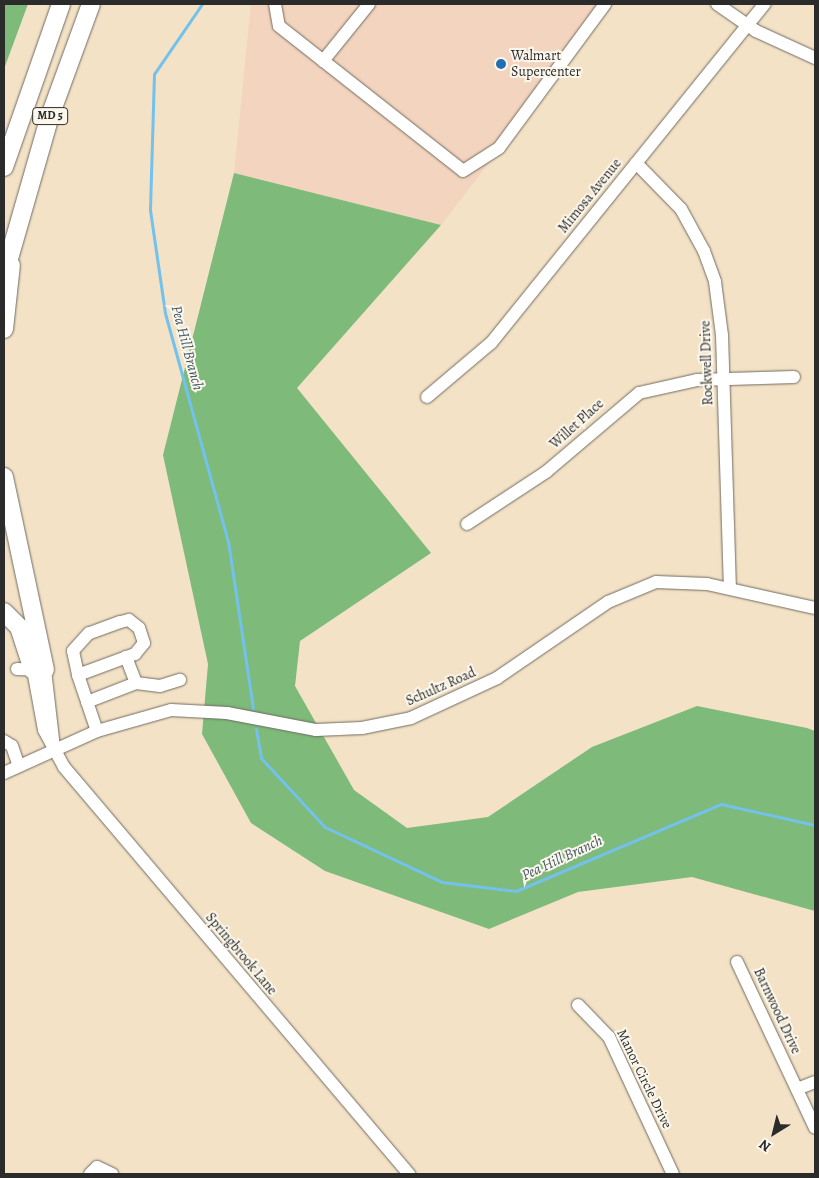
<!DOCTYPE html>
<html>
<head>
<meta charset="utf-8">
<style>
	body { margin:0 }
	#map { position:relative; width:819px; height:1178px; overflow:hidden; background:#f3e2c6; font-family:Alegreya,serif }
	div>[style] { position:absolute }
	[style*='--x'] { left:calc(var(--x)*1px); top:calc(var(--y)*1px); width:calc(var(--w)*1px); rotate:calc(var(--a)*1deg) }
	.built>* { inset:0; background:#f3d4be }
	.forest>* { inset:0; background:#7eba7a }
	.stream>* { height:3px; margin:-1.5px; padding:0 1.5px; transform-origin:1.5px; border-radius:1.5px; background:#73c1ed }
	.roads { filter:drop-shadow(0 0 1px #716b61) drop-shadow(0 0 1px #716b61) }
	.minor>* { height:12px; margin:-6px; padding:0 6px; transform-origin:6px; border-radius:6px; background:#fff }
	.highway>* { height:18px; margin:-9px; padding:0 9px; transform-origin:9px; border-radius:9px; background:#fff }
	.dots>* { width:14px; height:14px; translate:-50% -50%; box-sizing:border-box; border:2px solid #fbf7ec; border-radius:50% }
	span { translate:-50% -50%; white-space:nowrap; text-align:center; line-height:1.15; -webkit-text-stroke:4px #fbf7ec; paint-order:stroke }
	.shield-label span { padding:1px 4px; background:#fbf7ec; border:1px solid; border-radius:4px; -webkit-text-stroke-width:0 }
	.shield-label { font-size:12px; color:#2b2b2b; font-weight:700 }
	.poi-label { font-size:14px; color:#2b2b2b }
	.left { translate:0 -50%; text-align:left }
	.street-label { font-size:14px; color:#2b2b2b }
	.water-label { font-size:15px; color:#415865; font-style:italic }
	.frame { position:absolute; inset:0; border:5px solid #2b2b2b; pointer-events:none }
	.north { position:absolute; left:749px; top:1108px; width:50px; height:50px; -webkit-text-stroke:4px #fbf7ec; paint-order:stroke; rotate:216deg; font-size:14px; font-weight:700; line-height:20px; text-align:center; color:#2b2b2b }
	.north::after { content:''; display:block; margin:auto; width:18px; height:22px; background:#2b2b2b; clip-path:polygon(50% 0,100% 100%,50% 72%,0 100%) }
</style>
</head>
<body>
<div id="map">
	<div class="built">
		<i style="clip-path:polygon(251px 4px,612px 4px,441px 225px,234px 173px)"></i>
	</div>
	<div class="forest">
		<i style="clip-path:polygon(4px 4px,28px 4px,4px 69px)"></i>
		<i style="clip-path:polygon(234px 173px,441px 225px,297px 388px,431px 553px,300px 641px,295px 686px,354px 790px,407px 828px,488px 817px,592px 747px,697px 706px,807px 728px,815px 731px,815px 911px,692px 877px,578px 892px,489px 929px,325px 871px,251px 823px,202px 734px,208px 664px,163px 455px)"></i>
	</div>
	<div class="stream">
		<i style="--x:202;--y:4;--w:85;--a:124.4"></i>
		<i style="--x:154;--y:74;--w:136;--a:91.7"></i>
		<i style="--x:150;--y:210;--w:104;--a:81.7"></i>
		<i style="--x:165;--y:313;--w:237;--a:74.6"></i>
		<i style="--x:228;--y:541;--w:169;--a:81.5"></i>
		<i style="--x:256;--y:729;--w:29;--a:80"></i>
		<i style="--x:261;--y:758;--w:94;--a:47.2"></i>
		<i style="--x:325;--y:827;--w:129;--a:25.2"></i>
		<i style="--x:442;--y:882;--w:75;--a:6.9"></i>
		<i style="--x:516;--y:891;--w:223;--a:-23"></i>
		<i style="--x:721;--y:804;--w:96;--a:12.6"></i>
	</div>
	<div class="roads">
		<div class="minor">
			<i style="--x:275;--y:4;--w:22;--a:80"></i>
			<i style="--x:279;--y:26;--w:234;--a:38.2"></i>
			<i style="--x:463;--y:171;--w:43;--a:-32.6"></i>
			<i style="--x:499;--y:148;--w:179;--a:-53.6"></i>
			<i style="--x:717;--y:4;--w:47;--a:34.7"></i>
			<i style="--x:756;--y:31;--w:65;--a:24.6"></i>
			<i style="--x:323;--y:61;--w:73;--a:-51.1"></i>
			<i style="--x:636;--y:163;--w:64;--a:45.6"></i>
			<i style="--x:681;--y:209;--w:48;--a:61.3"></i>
			<i style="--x:704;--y:251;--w:33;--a:70"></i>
			<i style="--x:715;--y:282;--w:53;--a:82.5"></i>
			<i style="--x:722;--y:335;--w:253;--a:88.2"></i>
			<i style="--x:427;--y:397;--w:84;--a:-40.2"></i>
			<i style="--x:491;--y:343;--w:436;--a:-51.1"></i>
			<i style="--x:467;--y:524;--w:95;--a:-33.4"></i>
			<i style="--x:546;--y:472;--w:122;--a:-40.3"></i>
			<i style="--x:639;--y:393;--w:59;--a:-12.6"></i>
			<i style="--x:697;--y:380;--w:97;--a:-1.8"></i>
			<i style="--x:17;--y:669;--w:28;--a:2"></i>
			<i style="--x:45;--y:670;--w:79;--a:83.4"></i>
			<i style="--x:33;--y:670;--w:61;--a:79.6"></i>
			<i style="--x:44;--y:730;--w:42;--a:61.6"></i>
			<i style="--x:64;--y:767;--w:534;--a:49.71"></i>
			<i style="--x:78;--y:675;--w:61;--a:-20.2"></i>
			<i style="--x:135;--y:654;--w:14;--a:-51"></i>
			<i style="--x:144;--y:643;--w:16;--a:-108"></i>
			<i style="--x:139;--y:628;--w:13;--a:-141"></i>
			<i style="--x:129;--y:620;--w:9;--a:167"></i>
			<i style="--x:120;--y:622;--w:33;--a:160"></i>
			<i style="--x:89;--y:633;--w:24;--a:132"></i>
			<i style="--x:73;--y:651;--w:25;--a:78"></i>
			<i style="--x:78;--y:675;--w:59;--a:71.3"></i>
			<i style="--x:136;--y:683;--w:24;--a:7"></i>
			<i style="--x:160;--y:686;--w:21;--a:-17"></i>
			<i style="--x:87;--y:702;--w:53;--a:-21.2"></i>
			<i style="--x:136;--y:683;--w:28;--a:-111"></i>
			<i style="--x:4;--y:741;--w:9;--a:32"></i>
			<i style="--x:12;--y:746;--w:21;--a:71"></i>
			<i style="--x:4;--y:773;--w:102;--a:-24.3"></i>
			<i style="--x:97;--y:731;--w:77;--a:-15.8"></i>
			<i style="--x:171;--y:710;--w:56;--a:3.1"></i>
			<i style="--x:227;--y:713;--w:91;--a:10.8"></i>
			<i style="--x:316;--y:730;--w:46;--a:-2.5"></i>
			<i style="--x:362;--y:728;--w:50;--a:-11.5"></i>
			<i style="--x:411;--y:718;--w:95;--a:-24.9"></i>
			<i style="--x:497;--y:678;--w:135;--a:-34.4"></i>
			<i style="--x:608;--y:602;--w:52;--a:-22.6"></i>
			<i style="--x:656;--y:582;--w:51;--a:2.2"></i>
			<i style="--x:707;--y:584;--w:111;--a:12.5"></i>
			<i style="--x:737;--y:962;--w:183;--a:64.8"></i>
			<i style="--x:578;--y:1005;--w:45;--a:45.9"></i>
			<i style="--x:609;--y:1037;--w:151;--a:65"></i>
			<i style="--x:797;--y:1089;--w:19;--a:-21"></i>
			<i style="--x:90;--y:1174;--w:10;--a:-45"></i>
			<i style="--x:97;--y:1167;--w:17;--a:25"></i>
		</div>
		<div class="highway">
			<i style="--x:4;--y:167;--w:173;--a:-70.7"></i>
			<i style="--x:4;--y:276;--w:166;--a:-74"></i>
			<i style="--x:50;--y:116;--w:119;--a:-69.9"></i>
			<i style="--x:4;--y:329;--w:64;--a:-83.8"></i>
			<i style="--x:4;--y:477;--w:197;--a:78"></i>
			<i style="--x:4;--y:612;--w:21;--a:45"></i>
			<i style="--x:19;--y:627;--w:45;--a:72"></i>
		</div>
	</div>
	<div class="dots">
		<i style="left:501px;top:64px;background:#1f6fb2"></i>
	</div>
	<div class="shield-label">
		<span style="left:50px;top:116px">MD 5</span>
	</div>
	<div class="poi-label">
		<span class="left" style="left:511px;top:64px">Walmart<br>Supercenter</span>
	</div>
	<div class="street-label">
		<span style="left:590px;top:196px;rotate:-51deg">Mimosa Avenue</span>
		<span style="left:707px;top:363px;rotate:-92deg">Rockwell Drive</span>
		<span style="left:577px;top:424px;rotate:-42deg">Willet Place</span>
		<span style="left:441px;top:687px;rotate:-24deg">Schultz Road</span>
		<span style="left:241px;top:954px;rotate:50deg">Springbrook Lane</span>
		<span style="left:777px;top:1011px;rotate:65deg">Barnwood Drive</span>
		<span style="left:644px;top:1079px;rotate:64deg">Manor Circle Drive</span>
	</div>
	<div class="water-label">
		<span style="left:187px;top:348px;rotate:75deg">Pea Hill Branch</span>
		<span style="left:562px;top:858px;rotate:-25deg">Pea Hill Branch</span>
	</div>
	<div class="frame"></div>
	<div class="north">N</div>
</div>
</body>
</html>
